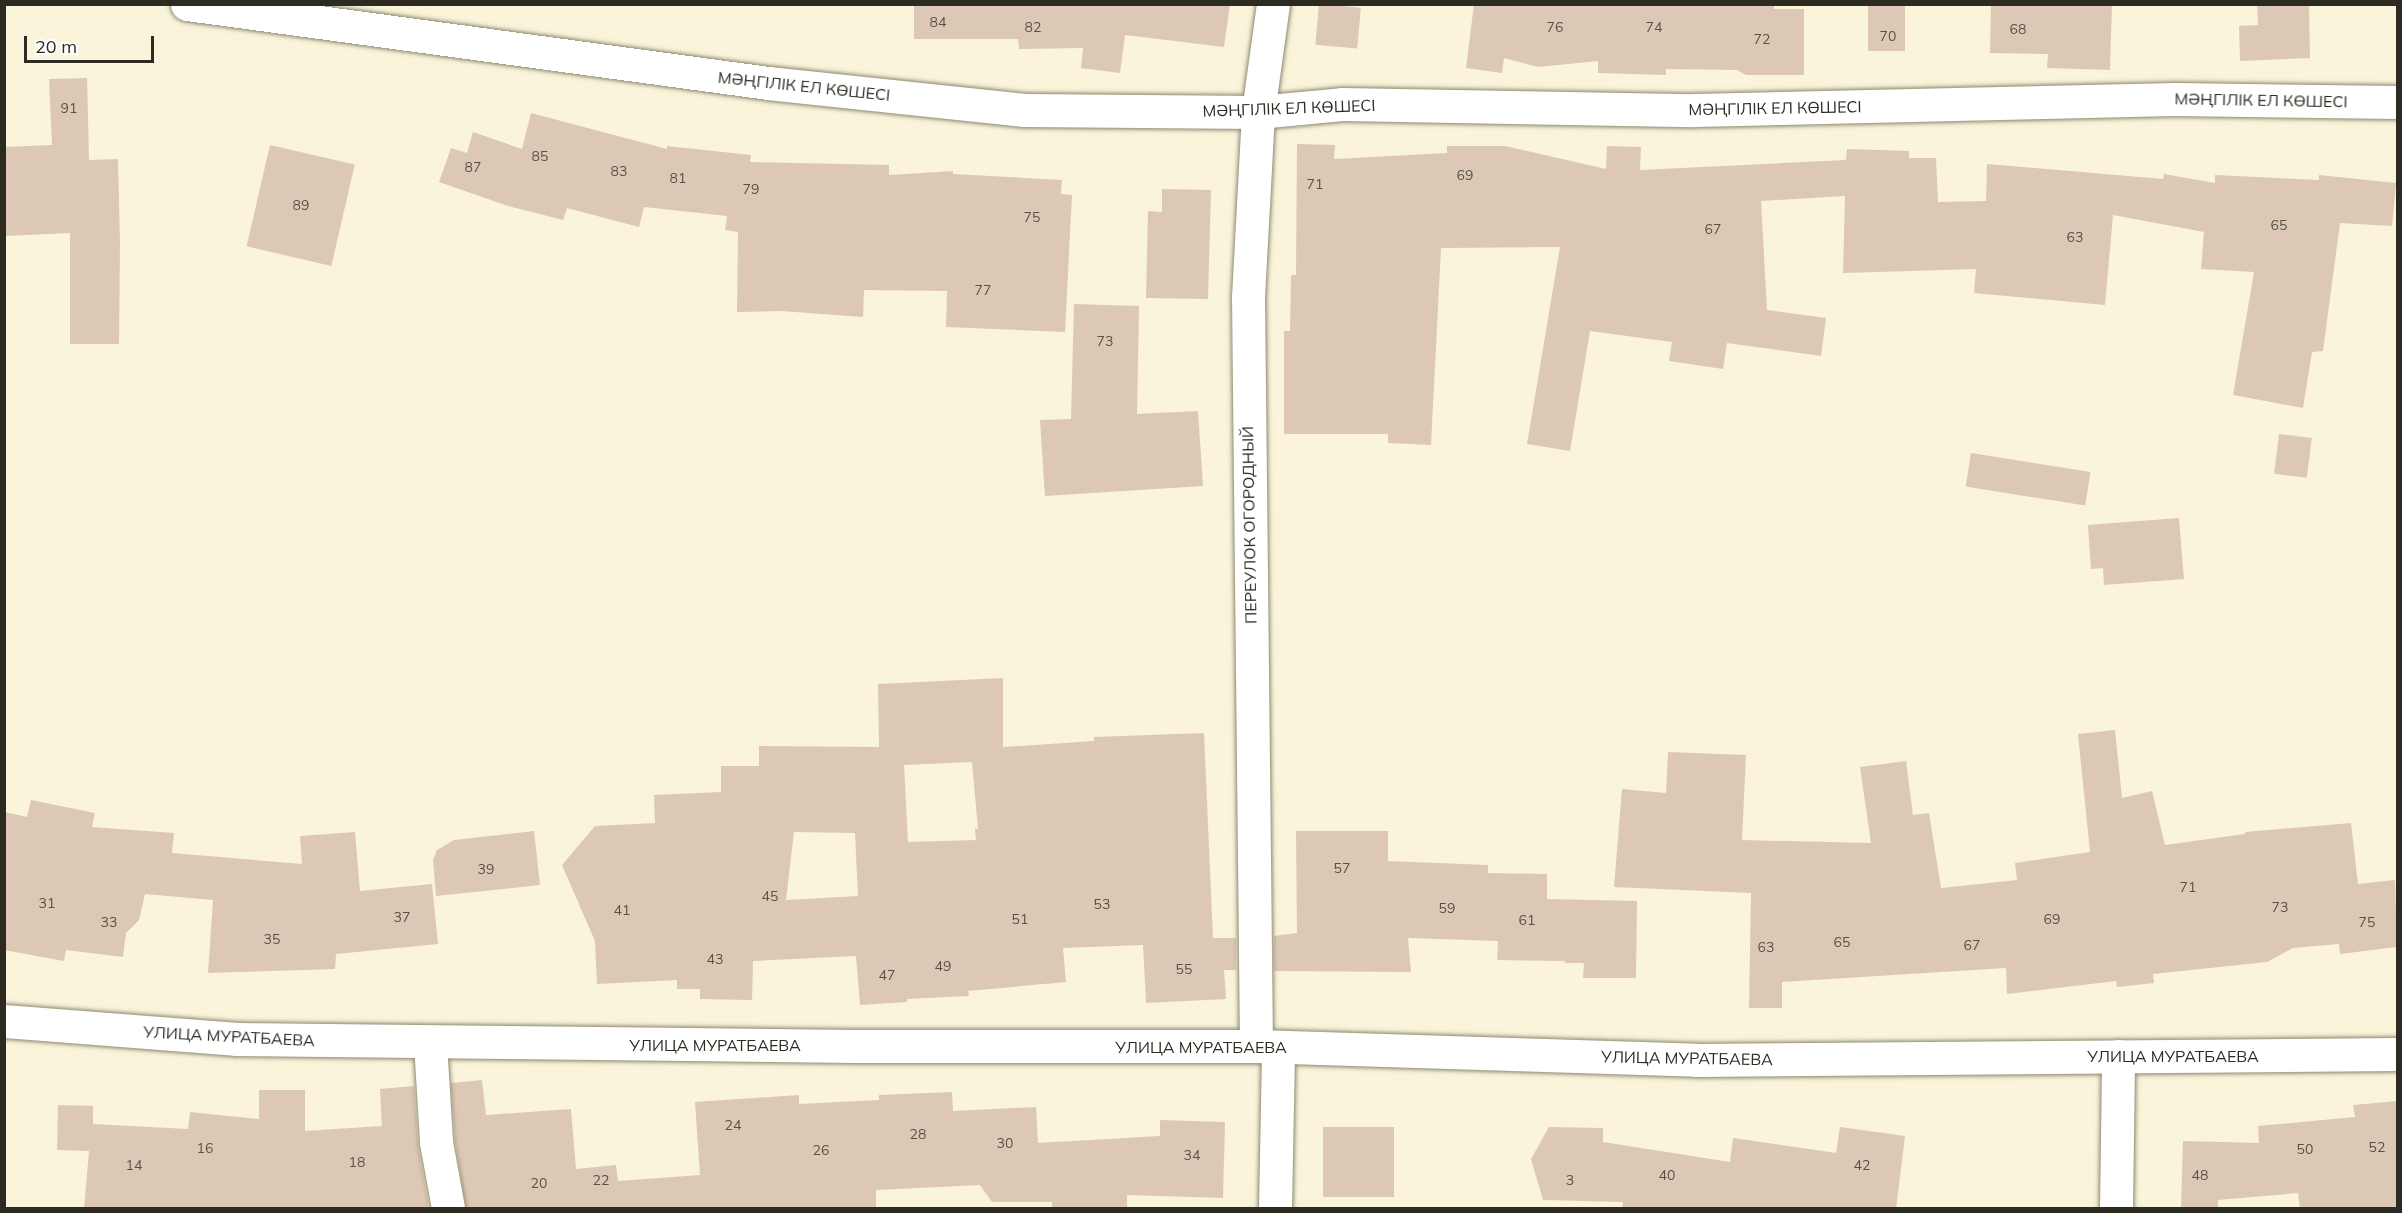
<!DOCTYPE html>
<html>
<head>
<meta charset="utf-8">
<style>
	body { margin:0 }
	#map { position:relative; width:2402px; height:1213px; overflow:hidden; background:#f9f4da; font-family:Mulish,sans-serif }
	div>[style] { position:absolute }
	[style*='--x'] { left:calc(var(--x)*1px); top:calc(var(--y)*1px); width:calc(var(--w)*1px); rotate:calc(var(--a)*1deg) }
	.building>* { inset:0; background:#ddc8b6; transform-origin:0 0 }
	.roads { filter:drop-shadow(0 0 2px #8e8972) drop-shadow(0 0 2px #8e8972) }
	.minor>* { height:33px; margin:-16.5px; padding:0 16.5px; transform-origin:16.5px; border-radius:16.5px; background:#fff }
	span { translate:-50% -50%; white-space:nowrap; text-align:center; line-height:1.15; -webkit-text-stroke:4.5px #fff; paint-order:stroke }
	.number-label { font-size:14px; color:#585246 }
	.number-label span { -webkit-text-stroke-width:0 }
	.street-label { font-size:16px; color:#2c2a21 }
	.frame { position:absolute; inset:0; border:6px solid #2c2a21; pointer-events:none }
	.scale { position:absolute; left:24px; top:36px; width:130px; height:27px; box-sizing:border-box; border:3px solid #2c2a21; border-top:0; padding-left:8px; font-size:18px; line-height:21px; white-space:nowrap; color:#2c2a21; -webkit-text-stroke:4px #fff; paint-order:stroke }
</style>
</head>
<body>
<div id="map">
	<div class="building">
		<i style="clip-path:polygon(914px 4px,1230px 4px,1224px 47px,1125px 35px,1120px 73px,1081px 68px,1083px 48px,1019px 49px,1018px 39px,914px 39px)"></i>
		<i style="left:1319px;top:4px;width:42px;height:41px;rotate:5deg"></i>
		<i style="clip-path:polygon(1474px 4px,1774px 4px,1774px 9px,1804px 9px,1804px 75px,1746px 75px,1737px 70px,1666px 69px,1666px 75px,1598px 73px,1598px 61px,1538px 67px,1504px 58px,1502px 73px,1466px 68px)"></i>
		<i style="left:1868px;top:4px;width:37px;height:47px"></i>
		<i style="clip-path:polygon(1991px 4px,2112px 4px,2110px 70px,2047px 68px,2048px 54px,1990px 53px)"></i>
		<i style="clip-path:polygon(2257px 4px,2309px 4px,2310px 58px,2240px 61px,2239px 26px,2258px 25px)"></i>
		<i style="clip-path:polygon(87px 78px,89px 160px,118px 159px,120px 243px,119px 344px,70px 344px,70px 233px,4px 236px,4px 147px,52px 145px,49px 79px)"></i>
		<i style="clip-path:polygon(531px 113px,667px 149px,667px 146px,751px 155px,750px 162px,889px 165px,889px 175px,953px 171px,953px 174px,1062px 180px,1061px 194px,1072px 195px,1065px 332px,946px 327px,947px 291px,864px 290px,863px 317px,781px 311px,737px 312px,738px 232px,725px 230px,727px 216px,644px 207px,639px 227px,567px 208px,563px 220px,508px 206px,439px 182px,451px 148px,467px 153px,473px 132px,522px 149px)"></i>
		<i style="clip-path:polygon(1297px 144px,1335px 145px,1334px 159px,1447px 153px,1447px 146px,1505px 146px,1606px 169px,1607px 146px,1641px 147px,1640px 170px,1846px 160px,1847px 149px,1909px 151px,1909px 158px,1936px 158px,1938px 202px,1986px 201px,1987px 164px,2163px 179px,2164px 174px,2215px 183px,2215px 175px,2319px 180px,2319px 175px,2396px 183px,2392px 226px,2340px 223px,2323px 351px,2312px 352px,2303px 408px,2233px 395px,2254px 272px,2201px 269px,2204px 232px,2113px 215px,2105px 305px,1974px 293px,1976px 269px,1843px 273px,1845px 196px,1761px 201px,1767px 310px,1826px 318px,1821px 356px,1727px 343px,1723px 369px,1669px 361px,1672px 342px,1590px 331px,1570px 451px,1527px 444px,1560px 247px,1441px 248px,1431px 445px,1388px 443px,1388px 434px,1284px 434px,1284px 331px,1290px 331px,1291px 275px,1296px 275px)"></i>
		<i style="left:270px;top:145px;width:87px;height:104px;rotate:13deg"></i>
		<i style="clip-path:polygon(1162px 189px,1211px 190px,1208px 299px,1146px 298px,1148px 211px,1162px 212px)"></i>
		<i style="clip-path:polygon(1074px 304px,1139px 306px,1137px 414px,1198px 411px,1203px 486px,1045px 496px,1040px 420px,1071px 419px)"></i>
		<i style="left:2279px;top:434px;width:33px;height:40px;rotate:7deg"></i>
		<i style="left:1971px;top:453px;width:121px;height:34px;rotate:9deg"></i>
		<i style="clip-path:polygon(2179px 518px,2184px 579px,2104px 585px,2103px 568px,2091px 569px,2088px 525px)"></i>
		<i style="clip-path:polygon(evenodd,1003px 678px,1003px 747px,1094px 741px,1094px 737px,1204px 733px,1213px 938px,1236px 938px,1236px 970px,1224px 970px,1226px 999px,1146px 1003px,1143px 945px,1063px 948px,1066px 982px,968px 991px,969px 996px,907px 999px,907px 1002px,860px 1005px,856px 956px,753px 961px,752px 1000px,700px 999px,700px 989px,677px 989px,677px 980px,597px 984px,595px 941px,562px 865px,595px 826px,655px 823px,654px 795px,721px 792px,721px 766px,759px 766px,759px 746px,879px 747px,878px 684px,1003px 678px,972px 762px,978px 829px,975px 829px,976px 840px,908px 842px,904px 765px,972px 762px,1003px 678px,794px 832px,855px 833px,858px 896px,786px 900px,794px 832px)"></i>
		<i style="clip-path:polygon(2115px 730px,2122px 798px,2152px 791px,2165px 845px,2245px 834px,2245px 832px,2351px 823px,2358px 884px,2395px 880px,2397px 947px,2340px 954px,2339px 944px,2293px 948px,2267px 962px,2153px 974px,2154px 983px,2117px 987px,2116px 981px,2007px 994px,2006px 968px,1782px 982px,1782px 1008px,1749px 1008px,1751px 893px,1614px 887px,1622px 789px,1666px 793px,1668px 752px,1746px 755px,1742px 840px,1871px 843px,1860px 767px,1906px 761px,1913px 815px,1929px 813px,1941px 888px,2017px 880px,2015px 863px,2090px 852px,2078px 734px)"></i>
		<i style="clip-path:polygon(31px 800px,95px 813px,92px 827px,174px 833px,172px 853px,302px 864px,300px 836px,355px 832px,360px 891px,432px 884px,438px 944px,336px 954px,335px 969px,208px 973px,213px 900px,145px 894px,139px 920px,126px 933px,123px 957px,66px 950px,64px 961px,4px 950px,4px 812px,27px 817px)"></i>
		<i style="clip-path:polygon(534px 831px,540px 885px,436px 896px,433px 860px,437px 850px,454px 840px)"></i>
		<i style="clip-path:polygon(1296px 831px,1388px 831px,1388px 861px,1488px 865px,1488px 873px,1547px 874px,1547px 899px,1637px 901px,1636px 978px,1583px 978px,1584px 963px,1565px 963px,1565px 961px,1497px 960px,1498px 941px,1408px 938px,1411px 972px,1274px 971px,1274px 936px,1297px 933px)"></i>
		<i style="clip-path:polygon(482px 1080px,486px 1115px,571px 1109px,576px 1169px,616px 1165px,618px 1181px,700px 1175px,695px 1102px,799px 1095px,799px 1104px,879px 1100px,879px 1095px,952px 1092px,953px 1111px,1036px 1107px,1038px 1143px,1160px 1136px,1160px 1120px,1225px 1122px,1223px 1198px,1127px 1195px,1127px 1209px,1052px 1209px,1052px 1202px,992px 1202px,980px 1185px,876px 1190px,876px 1209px,466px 1209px,455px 1140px,451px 1083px)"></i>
		<i style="clip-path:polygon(414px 1086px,418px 1145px,429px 1209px,84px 1209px,89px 1151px,57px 1150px,58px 1105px,93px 1106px,93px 1124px,188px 1129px,190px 1112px,259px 1119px,259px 1090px,305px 1090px,305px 1131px,382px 1126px,380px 1089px)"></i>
		<i style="clip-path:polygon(2397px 1101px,2397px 1209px,2300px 1209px,2298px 1193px,2218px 1200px,2218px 1209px,2181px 1209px,2183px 1141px,2259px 1143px,2258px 1126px,2355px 1117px,2353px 1105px)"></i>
		<i style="left:1323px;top:1127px;width:71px;height:70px"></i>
		<i style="clip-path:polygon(1549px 1127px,1603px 1128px,1603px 1142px,1730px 1162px,1733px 1138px,1836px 1153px,1840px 1127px,1905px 1136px,1896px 1209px,1622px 1209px,1623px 1202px,1543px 1200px,1531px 1159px)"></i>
	</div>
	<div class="roads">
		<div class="minor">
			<i style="--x:187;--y:4;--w:586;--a:7.74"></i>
			<i style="--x:768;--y:83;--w:258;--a:6"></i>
			<i style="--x:1025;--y:110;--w:233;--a:0.5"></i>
			<i style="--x:1258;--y:112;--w:84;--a:-5.4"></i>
			<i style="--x:1342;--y:104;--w:352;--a:1"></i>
			<i style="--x:1694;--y:110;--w:481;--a:-1.3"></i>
			<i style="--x:2175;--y:99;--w:223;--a:0.8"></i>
			<i style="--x:4;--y:1021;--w:234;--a:4.4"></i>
			<i style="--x:237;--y:1039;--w:619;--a:0.65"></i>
			<i style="--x:856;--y:1046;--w:400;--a:0"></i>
			<i style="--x:1256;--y:1046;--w:441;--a:1.8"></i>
			<i style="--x:1697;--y:1060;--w:701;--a:-0.49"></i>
			<i style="--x:430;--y:1043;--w:99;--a:86.5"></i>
			<i style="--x:436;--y:1142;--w:67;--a:79.7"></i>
			<i style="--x:1256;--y:1046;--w:749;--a:-90.61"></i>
			<i style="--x:1248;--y:297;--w:185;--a:-86.9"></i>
			<i style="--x:1258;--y:112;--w:109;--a:-82.1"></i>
			<i style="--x:1275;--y:1208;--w:161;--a:-88.9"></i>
			<i style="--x:2116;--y:1208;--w:152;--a:-89.2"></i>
		</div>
	</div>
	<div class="number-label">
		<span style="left:938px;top:22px">84</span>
		<span style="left:1033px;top:27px">82</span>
		<span style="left:1555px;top:27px">76</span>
		<span style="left:1654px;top:27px">74</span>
		<span style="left:2018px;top:29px">68</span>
		<span style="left:1888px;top:36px">70</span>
		<span style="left:1762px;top:39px">72</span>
		<span style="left:69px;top:108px">91</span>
		<span style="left:540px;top:156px">85</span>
		<span style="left:473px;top:167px">87</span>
		<span style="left:619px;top:171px">83</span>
		<span style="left:1465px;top:175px">69</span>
		<span style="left:678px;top:178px">81</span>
		<span style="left:1315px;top:184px">71</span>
		<span style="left:751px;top:189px">79</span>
		<span style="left:301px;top:205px">89</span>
		<span style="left:1032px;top:217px">75</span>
		<span style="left:2279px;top:225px">65</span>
		<span style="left:1713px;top:229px">67</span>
		<span style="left:2075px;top:237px">63</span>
		<span style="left:983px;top:290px">77</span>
		<span style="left:1105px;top:341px">73</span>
		<span style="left:1342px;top:868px">57</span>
		<span style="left:486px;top:869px">39</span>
		<span style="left:2188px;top:887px">71</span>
		<span style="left:770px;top:896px">45</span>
		<span style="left:47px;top:903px">31</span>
		<span style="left:1102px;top:904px">53</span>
		<span style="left:2280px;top:907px">73</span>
		<span style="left:1447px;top:908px">59</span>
		<span style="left:622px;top:910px">41</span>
		<span style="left:402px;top:917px">37</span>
		<span style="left:1020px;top:919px">51</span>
		<span style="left:2052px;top:919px">69</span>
		<span style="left:1527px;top:920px">61</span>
		<span style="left:109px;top:922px">33</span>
		<span style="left:2367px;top:922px">75</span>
		<span style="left:272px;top:939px">35</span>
		<span style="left:1842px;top:942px">65</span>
		<span style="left:1972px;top:945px">67</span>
		<span style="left:1766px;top:947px">63</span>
		<span style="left:715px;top:959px">43</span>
		<span style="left:943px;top:966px">49</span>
		<span style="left:1184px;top:969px">55</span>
		<span style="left:887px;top:975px">47</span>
		<span style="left:733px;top:1125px">24</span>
		<span style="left:918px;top:1134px">28</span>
		<span style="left:1005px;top:1143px">30</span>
		<span style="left:2377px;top:1147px">52</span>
		<span style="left:205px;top:1148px">16</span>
		<span style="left:2305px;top:1149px">50</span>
		<span style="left:821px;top:1150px">26</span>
		<span style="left:1192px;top:1155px">34</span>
		<span style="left:357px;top:1162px">18</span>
		<span style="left:134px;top:1165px">14</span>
		<span style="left:1862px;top:1165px">42</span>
		<span style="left:1667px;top:1175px">40</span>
		<span style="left:2200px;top:1175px">48</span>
		<span style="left:601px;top:1180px">22</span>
		<span style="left:1570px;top:1180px">3</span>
		<span style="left:539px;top:1183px">20</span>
	</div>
	<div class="street-label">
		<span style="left:804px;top:86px;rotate:6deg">МӘҢГІЛІК ЕЛ КӨШЕСІ</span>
		<span style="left:2261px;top:100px;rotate:1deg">МӘҢГІЛІК ЕЛ КӨШЕСІ</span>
		<span style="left:1289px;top:108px;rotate:-2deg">МӘҢГІЛІК ЕЛ КӨШЕСІ</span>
		<span style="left:1775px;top:108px;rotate:-1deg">МӘҢГІЛІК ЕЛ КӨШЕСІ</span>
		<span style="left:1249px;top:525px;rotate:-91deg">ПЕРЕУЛОК ОГОРОДНЫЙ</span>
		<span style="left:229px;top:1036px;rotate:3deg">УЛИЦА МУРАТБАЕВА</span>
		<span style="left:715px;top:1045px">УЛИЦА МУРАТБАЕВА</span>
		<span style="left:1201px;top:1047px">УЛИЦА МУРАТБАЕВА</span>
		<span style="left:2173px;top:1056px">УЛИЦА МУРАТБАЕВА</span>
		<span style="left:1687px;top:1058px;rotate:1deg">УЛИЦА МУРАТБАЕВА</span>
	</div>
	<div class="frame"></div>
	<div class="scale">20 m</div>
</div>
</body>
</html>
